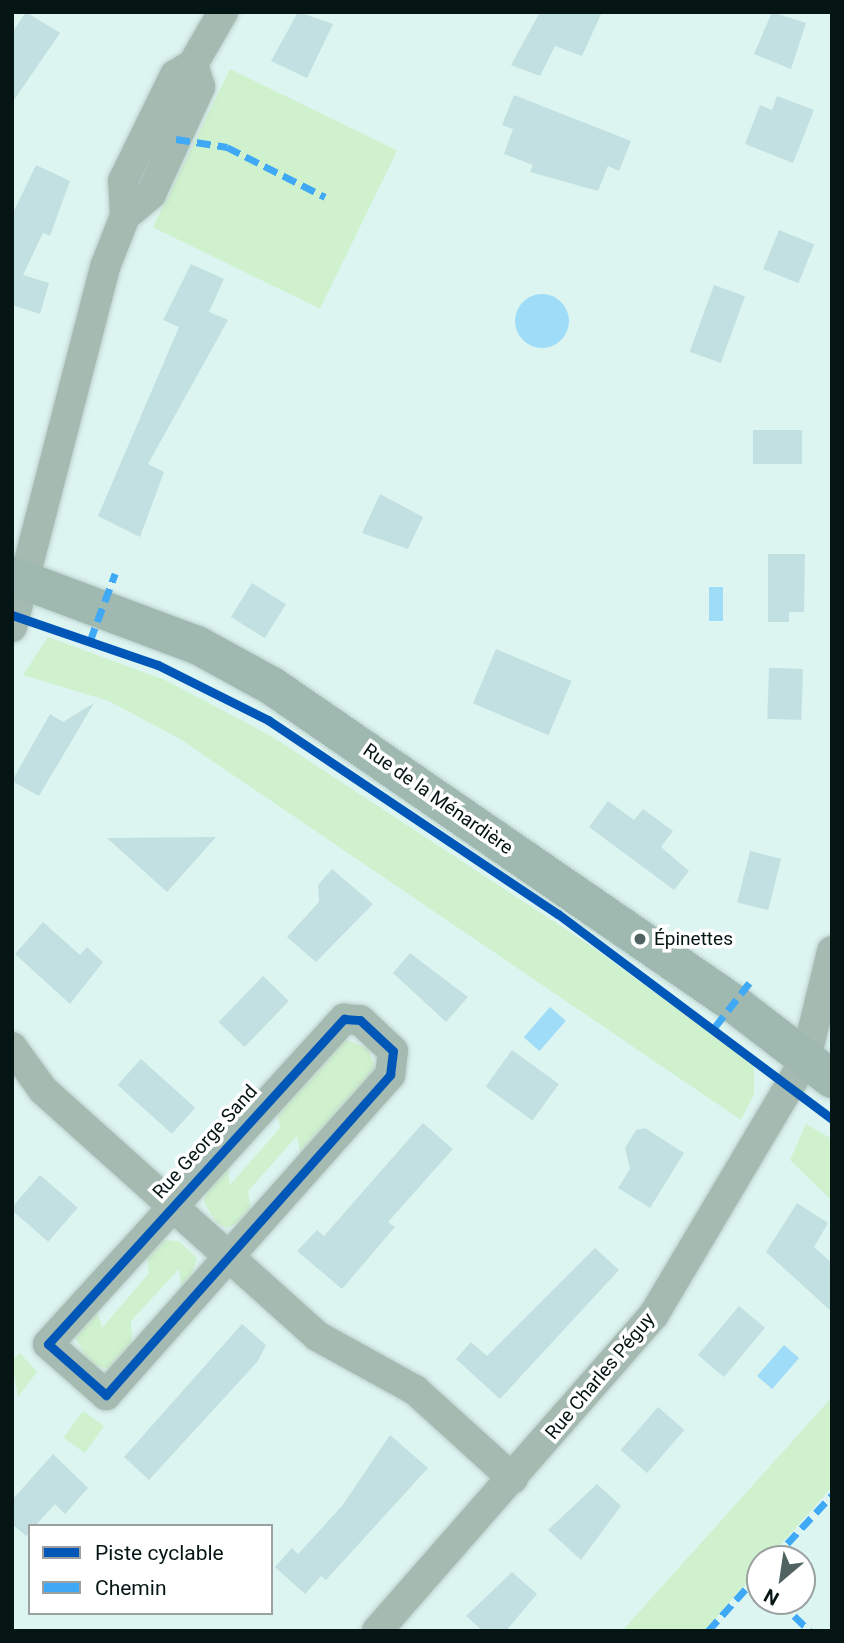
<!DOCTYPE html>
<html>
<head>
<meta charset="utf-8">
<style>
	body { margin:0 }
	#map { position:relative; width:844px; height:1643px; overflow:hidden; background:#ddf5f1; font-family:Roboto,sans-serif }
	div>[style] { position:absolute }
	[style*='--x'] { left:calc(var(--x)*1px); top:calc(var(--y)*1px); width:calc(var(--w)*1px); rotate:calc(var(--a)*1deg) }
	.green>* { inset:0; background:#cff1cd; transform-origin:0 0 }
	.water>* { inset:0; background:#9fdcf8; transform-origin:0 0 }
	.round { border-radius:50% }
	.building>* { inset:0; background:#c2e0e1; transform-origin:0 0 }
	.roads { filter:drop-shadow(0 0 2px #bccfcc) drop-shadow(0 0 2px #bccfcc) }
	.minor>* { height:30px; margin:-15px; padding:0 15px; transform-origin:15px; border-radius:15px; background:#a5bab1 }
	.secondary>* { height:38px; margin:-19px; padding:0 19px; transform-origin:19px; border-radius:19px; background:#9fb8b0 }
	.quiet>* { height:7px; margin-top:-3.5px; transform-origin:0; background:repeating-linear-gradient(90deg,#3fa9f5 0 14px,transparent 0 21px) }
	.cycleway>* { height:9px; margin:-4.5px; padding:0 4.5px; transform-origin:4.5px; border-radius:4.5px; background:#0057b8 }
	.dots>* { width:19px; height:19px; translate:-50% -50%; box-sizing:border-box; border:4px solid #fff; border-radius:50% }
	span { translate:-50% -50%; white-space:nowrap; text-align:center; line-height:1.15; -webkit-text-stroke:7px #fff; paint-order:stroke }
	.street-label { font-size:19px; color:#051513 }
	.poi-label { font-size:19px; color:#051513 }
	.left { translate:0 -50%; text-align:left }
	.frame { position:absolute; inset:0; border:14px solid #051513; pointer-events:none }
	.legend { position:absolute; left:28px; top:1524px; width:245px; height:91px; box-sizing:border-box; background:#fff; border:2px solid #9ba1a1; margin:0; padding:9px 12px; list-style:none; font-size:21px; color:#051513 }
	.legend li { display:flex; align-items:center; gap:14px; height:35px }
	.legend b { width:35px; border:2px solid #9ba1a1 }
	.north { position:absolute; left:746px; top:1545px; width:70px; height:70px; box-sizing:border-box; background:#fff; border:2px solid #9ba1a1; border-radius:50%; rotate:209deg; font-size:19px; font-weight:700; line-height:28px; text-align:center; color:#051513 }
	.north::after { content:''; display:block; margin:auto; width:24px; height:32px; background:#516361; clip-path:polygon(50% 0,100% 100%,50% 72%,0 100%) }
</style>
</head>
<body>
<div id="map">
	<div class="green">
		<i style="left:230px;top:69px;width:186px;height:176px;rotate:26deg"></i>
		<i style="clip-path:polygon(48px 637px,165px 680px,271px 736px,591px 946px,754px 1065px,754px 1094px,741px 1120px,180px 739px,109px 701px,23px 675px)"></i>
		<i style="clip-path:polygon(342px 1038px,368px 1048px,377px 1073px,301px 1157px,297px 1136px,248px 1191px,252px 1218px,226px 1228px,217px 1223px,204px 1203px,207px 1186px,227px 1163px,230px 1185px,280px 1128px,275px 1098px)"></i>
		<i style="clip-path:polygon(806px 1124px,832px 1139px,832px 1201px,790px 1160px)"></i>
		<i style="clip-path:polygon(163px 1240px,179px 1241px,197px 1258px,183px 1299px,179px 1269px,131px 1321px,133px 1356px,111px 1369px,90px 1365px,73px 1333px,94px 1300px,102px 1328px,149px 1273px,146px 1250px)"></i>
		<i style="clip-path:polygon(20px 1353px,37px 1372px,18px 1397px,12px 1361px)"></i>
		<i style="clip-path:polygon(832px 1397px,832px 1487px,768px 1559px,760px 1559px,760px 1568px,704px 1631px,622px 1631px)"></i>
		<i style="left:83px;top:1411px;width:26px;height:33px;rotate:36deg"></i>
	</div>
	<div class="water">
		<i class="round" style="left:515px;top:294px;width:54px;height:54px"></i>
		<i style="left:709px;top:587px;width:14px;height:34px"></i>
		<i style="left:550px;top:1007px;width:21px;height:40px;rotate:41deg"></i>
		<i style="left:784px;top:1345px;width:20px;height:41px;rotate:41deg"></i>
	</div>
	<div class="building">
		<i style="clip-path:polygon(26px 12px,60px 33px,12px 103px,12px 33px)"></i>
		<i style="clip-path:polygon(298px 12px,333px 24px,307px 78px,271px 61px)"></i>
		<i style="clip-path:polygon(540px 12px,602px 12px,582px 56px,555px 46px,540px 76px,511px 65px)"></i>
		<i style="clip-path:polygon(772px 12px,806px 23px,791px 69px,754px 54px)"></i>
		<i style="clip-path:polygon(514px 95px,631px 141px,619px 171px,608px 166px,598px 191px,530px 172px,533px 165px,504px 154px,513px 129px,502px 125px)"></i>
		<i style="clip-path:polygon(777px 96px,814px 110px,793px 163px,745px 144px,760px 105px,772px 110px)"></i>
		<i style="clip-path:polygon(36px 165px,70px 181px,50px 236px,43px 233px,23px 275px,49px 283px,40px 314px,12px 305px,12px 215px)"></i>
		<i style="left:779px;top:230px;width:38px;height:42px;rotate:22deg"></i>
		<i style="clip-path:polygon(191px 264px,224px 279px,209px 312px,228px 320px,148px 464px,164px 472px,140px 537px,98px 516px,179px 327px,163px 320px)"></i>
		<i style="left:714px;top:285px;width:33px;height:71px;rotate:20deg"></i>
		<i style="left:753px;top:430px;width:49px;height:34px"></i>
		<i style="clip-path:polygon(380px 494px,423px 517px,408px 549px,362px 533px)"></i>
		<i style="clip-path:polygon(768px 554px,805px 554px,804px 612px,789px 612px,789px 622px,768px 622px)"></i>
		<i style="left:252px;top:583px;width:40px;height:40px;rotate:32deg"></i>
		<i style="left:496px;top:649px;width:82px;height:59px;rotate:23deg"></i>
		<i style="left:803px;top:669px;width:51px;height:34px;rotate:92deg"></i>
		<i style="clip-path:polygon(94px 703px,39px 796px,12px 781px,50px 714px,63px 722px)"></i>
		<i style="clip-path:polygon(608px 801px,634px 820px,643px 809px,673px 831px,661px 847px,689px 871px,674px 890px,589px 827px)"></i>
		<i style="clip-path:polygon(216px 837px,167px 892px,107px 838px)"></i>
		<i style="left:750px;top:851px;width:32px;height:53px;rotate:14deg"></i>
		<i style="clip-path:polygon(332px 869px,373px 904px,316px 962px,287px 937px,319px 902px,318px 885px)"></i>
		<i style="clip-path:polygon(43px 922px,80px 955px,87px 947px,103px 962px,70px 1004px,15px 954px)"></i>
		<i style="clip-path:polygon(410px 953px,468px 997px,446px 1022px,393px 973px)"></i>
		<i style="left:263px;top:976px;width:36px;height:64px;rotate:44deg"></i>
		<i style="left:512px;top:1050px;width:58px;height:45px;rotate:36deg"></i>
		<i style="left:141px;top:1059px;width:73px;height:35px;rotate:42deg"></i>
		<i style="clip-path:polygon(423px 1123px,453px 1149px,388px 1222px,395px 1227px,342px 1289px,297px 1251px,317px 1230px,324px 1236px)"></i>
		<i style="clip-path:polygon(645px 1128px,684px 1153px,650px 1208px,618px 1188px,630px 1169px,625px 1148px,636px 1130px)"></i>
		<i style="left:40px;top:1175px;width:50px;height:45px;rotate:41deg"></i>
		<i style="clip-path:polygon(797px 1203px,828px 1223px,814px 1247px,832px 1263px,832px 1312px,766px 1252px)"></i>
		<i style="clip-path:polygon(595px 1248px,619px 1270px,500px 1399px,456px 1359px,471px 1342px,487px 1356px)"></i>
		<i style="left:739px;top:1306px;width:34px;height:64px;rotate:40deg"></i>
		<i style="clip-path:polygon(242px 1324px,266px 1345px,258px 1361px,149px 1480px,124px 1457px)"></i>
		<i style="left:658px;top:1407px;width:35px;height:57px;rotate:41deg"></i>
		<i style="clip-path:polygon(390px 1435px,428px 1468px,326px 1580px,321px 1576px,305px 1594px,275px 1567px,292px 1548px,298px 1554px,342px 1506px)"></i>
		<i style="clip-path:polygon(53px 1454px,88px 1488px,65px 1514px,55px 1504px,26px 1536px,12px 1524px,12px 1500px)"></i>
		<i style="clip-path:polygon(597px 1484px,621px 1506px,581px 1560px,548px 1530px)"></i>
		<i style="clip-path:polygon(512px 1572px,537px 1594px,506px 1631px,483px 1631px,466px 1616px)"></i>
	</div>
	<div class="roads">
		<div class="minor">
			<i style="--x:125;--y:216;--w:34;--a:-40"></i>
			<i style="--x:151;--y:194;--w:118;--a:-65.4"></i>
			<i style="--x:200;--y:87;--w:24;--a:-107"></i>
			<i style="--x:12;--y:627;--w:372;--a:-75.5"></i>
			<i style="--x:105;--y:267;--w:55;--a:-68.6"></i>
			<i style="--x:125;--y:216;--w:35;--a:-93"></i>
			<i style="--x:123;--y:181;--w:118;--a:-63.9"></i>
			<i style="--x:175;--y:75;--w:21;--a:-31"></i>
			<i style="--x:193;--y:64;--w:60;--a:-60"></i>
			<i style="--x:344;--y:1019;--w:16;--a:4"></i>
			<i style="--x:360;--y:1020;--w:45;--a:43.2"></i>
			<i style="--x:393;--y:1051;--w:24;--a:97"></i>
			<i style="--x:390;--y:1075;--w:428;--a:131.6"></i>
			<i style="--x:106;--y:1395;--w:77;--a:-138.7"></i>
			<i style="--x:48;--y:1344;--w:440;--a:-47.7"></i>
			<i style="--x:12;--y:1047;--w:53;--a:54.2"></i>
			<i style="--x:43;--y:1090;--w:368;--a:41.9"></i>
			<i style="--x:317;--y:1336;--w:112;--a:28.9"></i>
			<i style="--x:415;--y:1390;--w:132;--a:42.2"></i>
			<i style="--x:377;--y:1631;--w:419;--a:-48.8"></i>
			<i style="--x:653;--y:1316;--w:300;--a:-59.3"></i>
			<i style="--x:806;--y:1058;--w:110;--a:-76.3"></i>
		</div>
		<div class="secondary">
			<i style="--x:12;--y:576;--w:197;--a:20.5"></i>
			<i style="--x:197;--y:645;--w:85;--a:28.7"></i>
			<i style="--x:272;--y:686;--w:559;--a:34.51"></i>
			<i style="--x:733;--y:1003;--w:125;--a:37.5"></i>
		</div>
	</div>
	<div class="quiet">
		<i style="--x:176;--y:139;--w:52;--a:8.9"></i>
		<i style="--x:227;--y:147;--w:110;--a:27"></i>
		<i style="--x:90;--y:641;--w:72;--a:-69.5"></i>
		<i style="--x:715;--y:1027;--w:57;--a:-52.1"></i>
		<i style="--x:773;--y:1559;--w:87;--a:-47.3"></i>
		<i style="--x:779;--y:1601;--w:43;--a:44.1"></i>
		<i style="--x:708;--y:1631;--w:78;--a:-48.1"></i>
	</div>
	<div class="cycleway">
		<i style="--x:12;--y:615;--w:154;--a:18.9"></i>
		<i style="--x:158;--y:665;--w:123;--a:26.6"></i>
		<i style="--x:268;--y:720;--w:349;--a:33.8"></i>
		<i style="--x:558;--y:914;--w:342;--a:36.8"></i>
		<i style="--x:344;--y:1019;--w:16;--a:4"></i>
		<i style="--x:360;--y:1020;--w:45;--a:43.2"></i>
		<i style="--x:393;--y:1051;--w:24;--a:97"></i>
		<i style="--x:390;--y:1075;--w:428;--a:131.6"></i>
		<i style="--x:106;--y:1395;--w:77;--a:-138.7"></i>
		<i style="--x:48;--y:1344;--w:440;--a:-47.7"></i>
	</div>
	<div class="dots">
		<i style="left:640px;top:939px;background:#516361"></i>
	</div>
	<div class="street-label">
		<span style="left:438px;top:799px;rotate:35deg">Rue de la Ménardière</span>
		<span style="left:205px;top:1142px;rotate:-48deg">Rue George Sand</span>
		<span style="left:600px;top:1376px;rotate:-50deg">Rue Charles Péguy</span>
	</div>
	<div class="poi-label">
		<span class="left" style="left:654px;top:939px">Épinettes</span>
	</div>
	<div class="frame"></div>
	<ul class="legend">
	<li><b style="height:9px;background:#0057b8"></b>Piste cyclable</li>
	<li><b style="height:9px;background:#3fa9f5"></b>Chemin</li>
	</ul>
	<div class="north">N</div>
</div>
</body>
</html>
